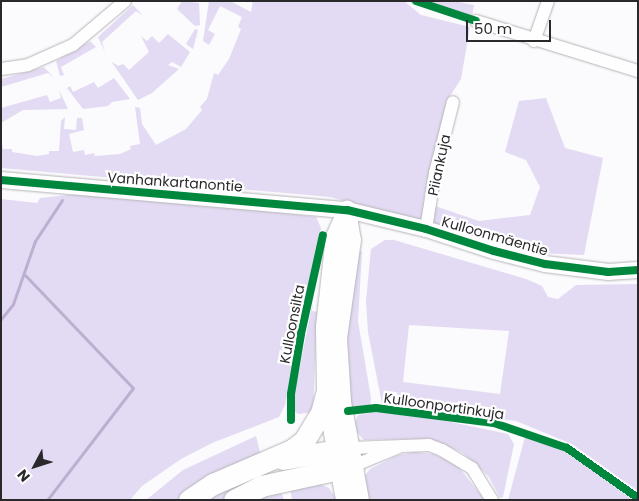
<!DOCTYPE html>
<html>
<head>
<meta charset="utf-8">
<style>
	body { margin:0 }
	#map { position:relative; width:639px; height:501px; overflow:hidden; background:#fbfafd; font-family:Poppins,sans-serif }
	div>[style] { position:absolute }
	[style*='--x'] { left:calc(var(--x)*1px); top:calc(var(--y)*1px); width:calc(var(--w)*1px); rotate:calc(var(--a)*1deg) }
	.green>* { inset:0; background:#e3daf3 }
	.stream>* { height:3px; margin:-1.5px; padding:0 1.5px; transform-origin:1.5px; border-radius:1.5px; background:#bcb0d1 }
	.roads { filter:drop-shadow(0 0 1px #b5b4b7) drop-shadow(0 0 1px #b5b4b7) }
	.minor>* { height:12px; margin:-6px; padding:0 6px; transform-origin:6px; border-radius:6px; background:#fefeff }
	.tertiary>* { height:16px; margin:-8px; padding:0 8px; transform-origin:8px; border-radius:8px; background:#fefeff }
	.secondary>* { height:18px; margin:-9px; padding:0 9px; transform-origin:9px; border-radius:9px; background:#fefeff }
	.trunk>* { height:21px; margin:-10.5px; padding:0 10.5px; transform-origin:10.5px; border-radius:10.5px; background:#fefeff }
	.cycleway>* { height:8px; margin:-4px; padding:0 4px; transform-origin:4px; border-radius:4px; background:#00873e }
	span { translate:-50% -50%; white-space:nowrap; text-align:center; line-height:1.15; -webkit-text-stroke:4.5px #fff; paint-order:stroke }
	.street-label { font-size:14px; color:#29282b }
	.frame { position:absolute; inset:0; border:2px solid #29282b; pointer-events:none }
	.north { position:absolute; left:10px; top:441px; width:50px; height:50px; -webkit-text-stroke:4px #fff; paint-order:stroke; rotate:230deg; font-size:14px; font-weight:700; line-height:20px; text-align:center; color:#29282b }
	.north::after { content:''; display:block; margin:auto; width:18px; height:22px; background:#29282b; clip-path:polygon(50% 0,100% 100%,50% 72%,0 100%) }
	.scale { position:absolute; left:466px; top:20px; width:85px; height:22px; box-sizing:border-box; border:2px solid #29282b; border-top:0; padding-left:6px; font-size:15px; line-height:18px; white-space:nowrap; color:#29282b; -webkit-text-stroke:4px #fff; paint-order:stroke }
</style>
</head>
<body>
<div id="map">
	<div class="green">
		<i style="clip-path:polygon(182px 1px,199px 3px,200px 25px,195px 26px,177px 9px)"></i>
		<i style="clip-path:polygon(209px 1px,230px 1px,251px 12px,253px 1px,404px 1px,421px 15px,470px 27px,461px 79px,446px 102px,423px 202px,479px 221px,530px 215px,540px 187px,526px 160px,505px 152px,519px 101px,546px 98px,565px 148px,603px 158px,584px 255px,535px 253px,330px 197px,1px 168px,1px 138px,3px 149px,12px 149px,12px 152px,37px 156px,49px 154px,49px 151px,59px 151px,61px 121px,65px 117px,64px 129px,76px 130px,77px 118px,82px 118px,84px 130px,69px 134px,73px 152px,84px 150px,85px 155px,94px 153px,95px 156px,120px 154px,131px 149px,130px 146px,140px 144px,135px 107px,140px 108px,142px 124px,156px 145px,186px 129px,202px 110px,200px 107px,207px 99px,214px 73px,218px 75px,229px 59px,241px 29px,238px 27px,242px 17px,220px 6px,208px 30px,215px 34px,209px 45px,203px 41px)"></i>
		<i style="clip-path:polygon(424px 1px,453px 1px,474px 5px,472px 16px)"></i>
		<i style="clip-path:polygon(133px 5px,143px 16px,136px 11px,102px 42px,105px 52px,98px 37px)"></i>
		<i style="clip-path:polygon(195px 29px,198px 30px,193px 49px,186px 44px)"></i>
		<i style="clip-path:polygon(168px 34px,190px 52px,181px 67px,172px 62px,168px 65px,179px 69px,152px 93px,138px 100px,111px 61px,118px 66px,123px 64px,129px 70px,149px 52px,141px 36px,147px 41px,152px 36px,159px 43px)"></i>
		<i style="clip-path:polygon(90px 41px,96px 47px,61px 67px,64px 75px,60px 76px,56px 61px)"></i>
		<i style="clip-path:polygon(44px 67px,54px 78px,48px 73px,1px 87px,1px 79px)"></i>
		<i style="clip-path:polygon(114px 78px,130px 99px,112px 102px,108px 106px,83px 109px,67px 88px,70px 86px,73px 92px,94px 82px,98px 88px)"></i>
		<i style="clip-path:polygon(59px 90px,68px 109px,23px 110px,1px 123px,1px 108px,47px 95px,50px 102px,61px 98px)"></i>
		<i style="clip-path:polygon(77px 194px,232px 206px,316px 217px,321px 228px,285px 405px,279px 417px,212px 443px,181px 459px,142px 486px,130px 500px,1px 500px,1px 199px,37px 203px,40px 198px)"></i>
		<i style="clip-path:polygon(evenodd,385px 240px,394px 240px,526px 279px,542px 286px,548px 297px,558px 299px,576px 285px,638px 284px,638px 491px,572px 444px,516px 421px,382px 404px,368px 332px,366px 301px,371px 249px,385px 240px,409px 325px,509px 331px,500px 394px,403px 382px,409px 325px)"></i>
		<i style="clip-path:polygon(358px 248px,362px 252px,358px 321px,371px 398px,370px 405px,348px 407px,345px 345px)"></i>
		<i style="clip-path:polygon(313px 301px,312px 311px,317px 312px,313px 412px,299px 414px,293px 411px,294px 396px)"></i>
		<i style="clip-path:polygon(376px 412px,441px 420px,508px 434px,514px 444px,503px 497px,500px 498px,489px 477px,463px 453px,441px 443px,421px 439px,364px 440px,353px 428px,358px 415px)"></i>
		<i style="clip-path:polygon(256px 436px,261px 456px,176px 500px,146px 500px,183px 470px)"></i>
		<i style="clip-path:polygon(525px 437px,566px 451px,633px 500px,508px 500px)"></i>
		<i style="clip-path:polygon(415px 452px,434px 454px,457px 465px,485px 500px,365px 500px,363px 478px,370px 469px,398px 455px)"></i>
		<i style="clip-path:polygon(263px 474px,227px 500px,208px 500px,220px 492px)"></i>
		<i style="clip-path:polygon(320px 484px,329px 488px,337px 500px,292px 500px,290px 488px)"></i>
		<i style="clip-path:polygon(281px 492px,284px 500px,253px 500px,266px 495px)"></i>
	</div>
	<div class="stream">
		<i style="--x:25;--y:275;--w:156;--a:46.3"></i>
		<i style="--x:133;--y:388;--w:141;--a:127.5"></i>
		<i style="--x:1;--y:319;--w:19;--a:-51"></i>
		<i style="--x:13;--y:304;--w:67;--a:-70.8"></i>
		<i style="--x:35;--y:241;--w:49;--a:-56.6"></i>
	</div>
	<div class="roads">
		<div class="minor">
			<i style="--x:476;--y:21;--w:170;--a:17.2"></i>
			<i style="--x:534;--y:41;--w:42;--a:-70.7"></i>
			<i style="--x:1;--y:69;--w:27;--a:-8"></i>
			<i style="--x:28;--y:65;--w:49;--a:-24"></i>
			<i style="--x:73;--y:45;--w:68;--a:-40.2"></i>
			<i style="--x:426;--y:229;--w:57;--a:-80.9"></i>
			<i style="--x:435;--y:173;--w:73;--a:-75.8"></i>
			<i style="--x:350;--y:448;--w:79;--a:-2.2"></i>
			<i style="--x:429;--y:445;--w:14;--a:21"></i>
			<i style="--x:442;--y:450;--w:35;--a:31"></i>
			<i style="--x:472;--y:468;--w:38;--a:58"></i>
			<i style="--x:353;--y:466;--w:50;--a:-22.4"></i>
		</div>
		<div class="tertiary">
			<i style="--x:1;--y:180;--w:347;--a:5"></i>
			<i style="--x:347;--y:210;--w:81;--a:13.5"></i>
			<i style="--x:426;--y:229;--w:71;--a:17.9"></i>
			<i style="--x:494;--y:251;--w:53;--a:14.3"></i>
			<i style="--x:545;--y:264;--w:64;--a:7.2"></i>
			<i style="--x:608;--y:272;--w:30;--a:-4"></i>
		</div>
		<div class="secondary">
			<i style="--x:347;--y:210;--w:30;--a:81"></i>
			<i style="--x:352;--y:240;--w:99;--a:98.1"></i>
			<i style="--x:338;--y:338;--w:64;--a:86.4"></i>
			<i style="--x:342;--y:402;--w:100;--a:79.6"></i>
			<i style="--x:345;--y:500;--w:108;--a:-100.2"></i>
			<i style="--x:326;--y:394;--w:67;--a:-90.9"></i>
			<i style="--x:325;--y:327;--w:91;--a:-83.7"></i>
			<i style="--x:335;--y:237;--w:30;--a:-66"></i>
		</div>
		<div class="trunk">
			<i style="--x:283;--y:459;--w:68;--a:-9.3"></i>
			<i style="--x:189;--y:500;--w:29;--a:-34"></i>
			<i style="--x:213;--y:484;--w:86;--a:-23.3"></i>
			<i style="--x:292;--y:450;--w:15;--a:-37"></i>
			<i style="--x:304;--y:441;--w:33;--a:-59"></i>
			<i style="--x:321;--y:413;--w:20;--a:-75"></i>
			<i style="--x:234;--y:500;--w:30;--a:-27"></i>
			<i style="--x:261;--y:486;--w:94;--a:-12.3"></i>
		</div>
	</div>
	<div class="cycleway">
		<i style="--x:416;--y:1;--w:63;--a:18.4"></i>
		<i style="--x:1;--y:180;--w:347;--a:5"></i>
		<i style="--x:347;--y:210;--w:81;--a:13.5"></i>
		<i style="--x:426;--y:229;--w:71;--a:17.9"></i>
		<i style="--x:494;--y:251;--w:53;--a:14.3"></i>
		<i style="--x:545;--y:264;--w:64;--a:7.2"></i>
		<i style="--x:608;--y:272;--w:30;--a:-4"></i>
		<i style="--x:348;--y:411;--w:28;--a:-6"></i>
		<i style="--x:376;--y:408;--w:119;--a:7.2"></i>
		<i style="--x:494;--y:423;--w:77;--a:18.9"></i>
		<i style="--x:567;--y:448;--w:87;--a:35.2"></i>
		<i style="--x:291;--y:420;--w:26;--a:-90"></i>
		<i style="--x:291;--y:394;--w:61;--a:-80.5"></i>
		<i style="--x:301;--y:334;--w:101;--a:-77.5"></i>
	</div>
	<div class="street-label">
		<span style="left:439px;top:165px;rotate:-78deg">Piiankuja</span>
		<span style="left:175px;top:182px;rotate:4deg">Vanhankartanontie</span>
		<span style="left:495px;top:236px;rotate:16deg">Kulloonmäentie</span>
		<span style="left:292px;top:324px;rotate:-79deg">Kulloonsilta</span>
		<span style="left:444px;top:406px;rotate:8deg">Kulloonportinkuja</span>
	</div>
	<div class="frame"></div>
	<div class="north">N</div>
	<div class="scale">50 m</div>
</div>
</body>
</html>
